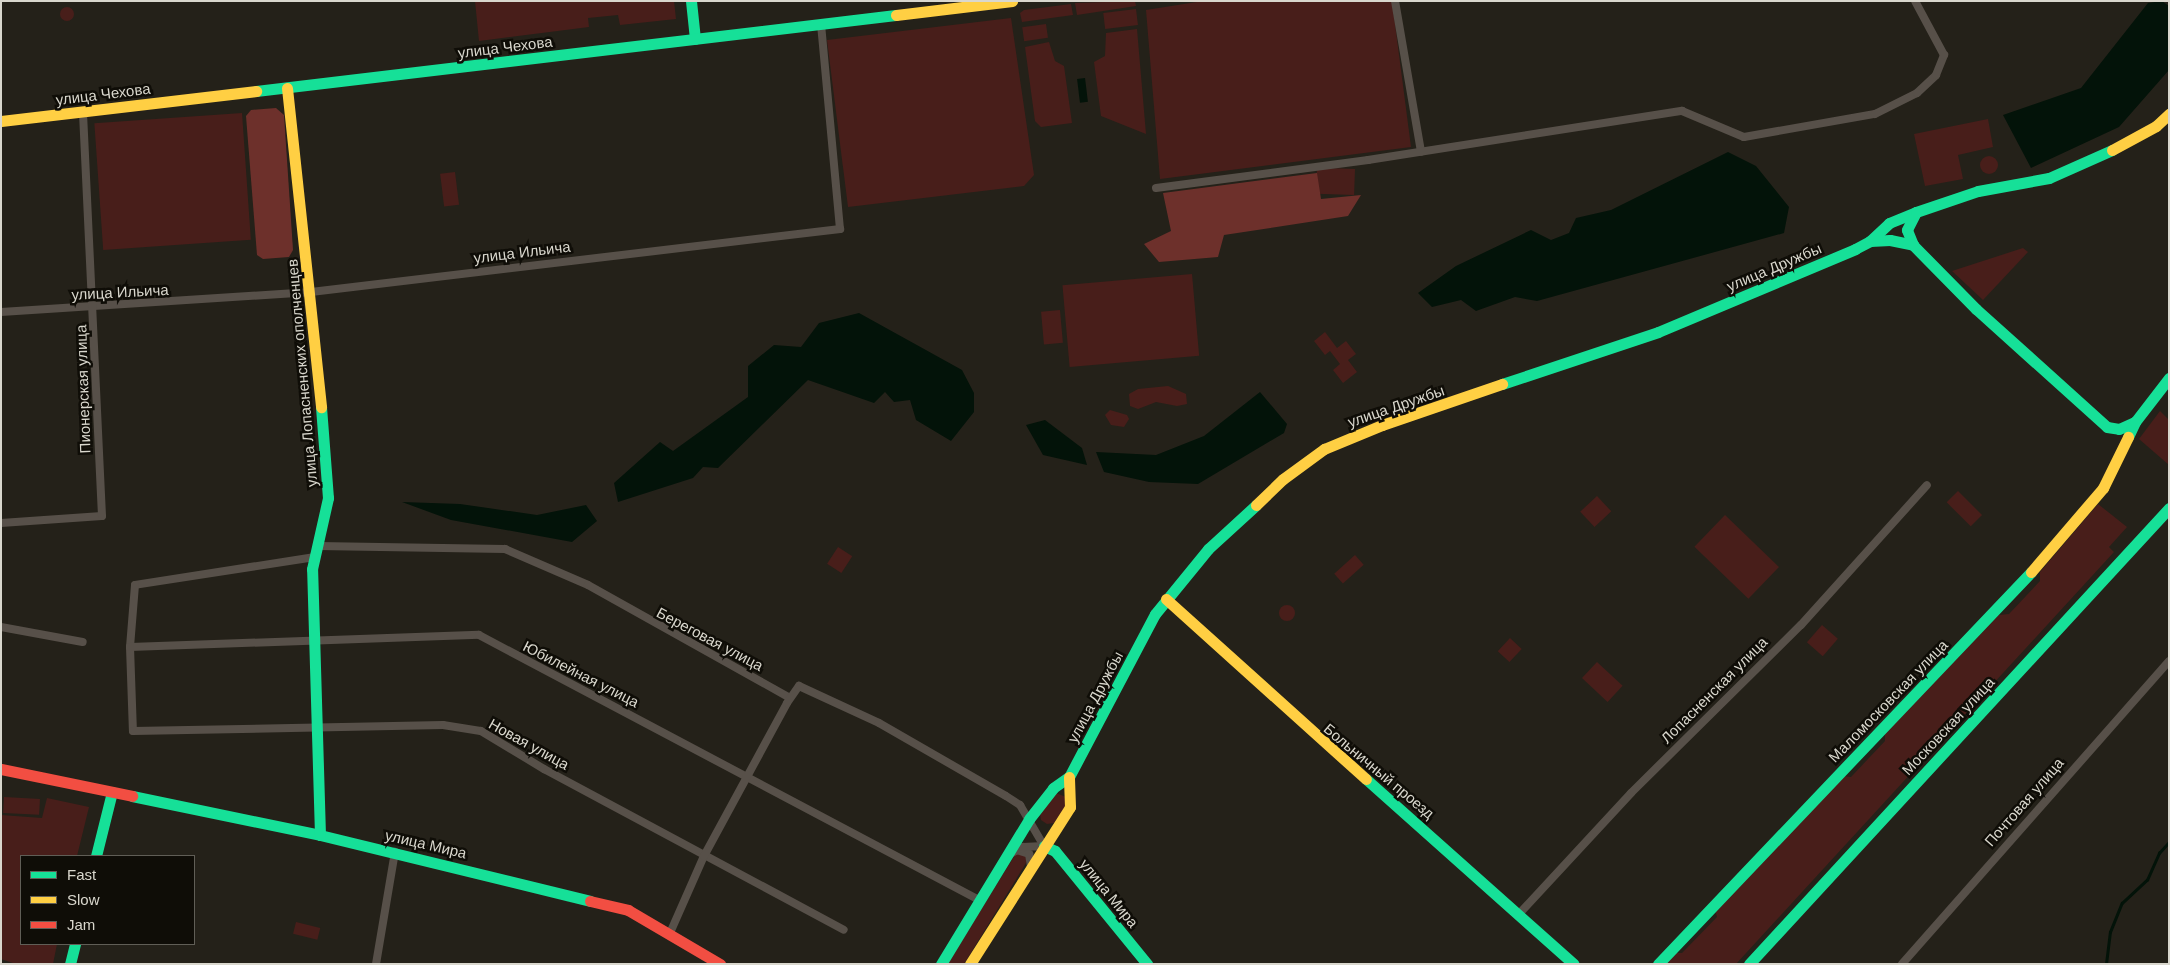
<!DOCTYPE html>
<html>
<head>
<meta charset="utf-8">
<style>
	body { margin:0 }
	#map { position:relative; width:2170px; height:965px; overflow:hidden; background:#242119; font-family:Arial,sans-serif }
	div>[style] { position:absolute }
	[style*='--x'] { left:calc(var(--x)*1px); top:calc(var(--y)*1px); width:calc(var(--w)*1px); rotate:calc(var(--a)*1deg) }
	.green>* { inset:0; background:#481e1a; transform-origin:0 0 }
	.round { border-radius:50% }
	.forest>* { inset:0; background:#6d302b }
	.water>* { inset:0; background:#031309; transform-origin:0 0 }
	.stream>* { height:2.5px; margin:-1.25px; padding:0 1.25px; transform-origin:1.25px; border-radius:1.25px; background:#031309 }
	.street>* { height:8px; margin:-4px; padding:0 4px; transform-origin:4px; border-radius:4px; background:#575049 }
	.fast>* { height:11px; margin:-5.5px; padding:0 5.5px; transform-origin:5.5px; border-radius:5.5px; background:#16e098 }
	.slow>* { height:11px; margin:-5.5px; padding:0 5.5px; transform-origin:5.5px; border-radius:5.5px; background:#ffcf43 }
	.jam>* { height:11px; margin:-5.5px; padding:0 5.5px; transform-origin:5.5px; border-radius:5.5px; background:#f24e42 }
	span { translate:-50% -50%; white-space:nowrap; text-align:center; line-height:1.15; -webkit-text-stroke:5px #0f0d07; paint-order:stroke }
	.street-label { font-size:15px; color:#d9d7cd }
	.frame { position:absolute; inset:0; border:2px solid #d9d7cd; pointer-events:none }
	.legend { position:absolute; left:20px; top:855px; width:175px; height:90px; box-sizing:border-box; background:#0f0d07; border:1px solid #605e56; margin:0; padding:6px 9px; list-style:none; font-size:15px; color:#d9d7cd }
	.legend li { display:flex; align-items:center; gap:10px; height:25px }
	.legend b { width:25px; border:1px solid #605e56 }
</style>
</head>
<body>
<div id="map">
	<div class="green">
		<i style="clip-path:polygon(475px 1px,674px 1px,676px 19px,620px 25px,618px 15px,588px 18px,589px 27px,479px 41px)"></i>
		<i style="clip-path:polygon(1135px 1px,1136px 6px,1077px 15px,1075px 3px)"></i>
		<i style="clip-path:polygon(1203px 1px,1392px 1px,1411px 147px,1160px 179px,1146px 10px)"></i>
		<i style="clip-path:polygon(1071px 4px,1073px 15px,1022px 22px,1020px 13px,1024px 10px)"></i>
		<i class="round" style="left:60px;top:7px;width:14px;height:14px"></i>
		<i style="left:1136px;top:9px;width:16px;height:33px;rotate:83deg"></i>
		<i style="clip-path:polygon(1011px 18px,1034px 175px,1024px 186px,848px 207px,827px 40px)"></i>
		<i style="left:1046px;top:24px;width:14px;height:24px;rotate:82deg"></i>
		<i style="clip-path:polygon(1137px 29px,1146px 134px,1101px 116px,1094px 62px,1105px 56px,1106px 33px)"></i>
		<i style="clip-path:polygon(1049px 42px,1055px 61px,1064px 66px,1072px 123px,1041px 127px,1035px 121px,1025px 47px)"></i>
		<i style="left:242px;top:113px;width:127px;height:148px;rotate:86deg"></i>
		<i style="clip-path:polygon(1988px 119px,1993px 147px,1958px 155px,1963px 179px,1925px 186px,1914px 134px)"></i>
		<i class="round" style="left:1980px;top:156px;width:18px;height:18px"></i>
		<i style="left:1355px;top:169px;width:26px;height:38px;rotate:92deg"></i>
		<i style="left:455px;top:172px;width:33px;height:15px;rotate:83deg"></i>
		<i style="clip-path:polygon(2023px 248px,2028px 252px,1983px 300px,1952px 271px)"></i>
		<i style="left:1192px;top:274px;width:82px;height:130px;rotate:85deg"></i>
		<i style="left:1060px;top:310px;width:33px;height:19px;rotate:85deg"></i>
		<i style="clip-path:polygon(1325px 332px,1337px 348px,1346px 341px,1356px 354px,1348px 360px,1357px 372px,1343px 383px,1333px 370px,1340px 364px,1330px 351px,1325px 355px,1314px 341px)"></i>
		<i style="clip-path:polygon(1168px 386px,1186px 394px,1187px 404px,1177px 406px,1156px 402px,1138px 409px,1130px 406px,1129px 394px,1138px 389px)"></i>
		<i style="clip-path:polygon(1110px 410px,1127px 415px,1129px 419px,1124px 427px,1111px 425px,1105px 415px)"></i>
		<i style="clip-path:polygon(2160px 411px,2169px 420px,2169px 465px,2139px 439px)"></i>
		<i style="left:1958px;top:491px;width:34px;height:16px;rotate:45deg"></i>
		<i style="left:1597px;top:496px;width:21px;height:23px;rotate:47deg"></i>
		<i style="clip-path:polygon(2098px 504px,2127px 527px,2109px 547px,2114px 552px,1736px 964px,1664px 964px,1674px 953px,1682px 953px,1717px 917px,1715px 909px,1843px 776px,1851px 777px,1885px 741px,1885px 733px,1999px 615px,2009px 614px,2040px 581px,2040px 572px)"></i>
		<i style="left:1725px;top:515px;width:75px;height:44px;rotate:44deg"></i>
		<i style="left:838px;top:547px;width:17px;height:20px;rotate:33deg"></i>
		<i style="left:1355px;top:555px;width:13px;height:28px;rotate:48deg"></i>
		<i class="round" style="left:1279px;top:605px;width:16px;height:16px"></i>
		<i style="left:1822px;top:625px;width:21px;height:23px;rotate:41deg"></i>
		<i style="left:1510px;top:638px;width:16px;height:18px;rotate:43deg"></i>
		<i style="left:1597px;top:662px;width:35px;height:22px;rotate:43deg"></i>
		<i style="clip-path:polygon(1056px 793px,1066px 797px,1066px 805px,1054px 823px,1047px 824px,1041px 820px,1040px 813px)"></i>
		<i style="left:4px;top:797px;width:36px;height:16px;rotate:3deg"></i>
		<i style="clip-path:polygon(47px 798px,89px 807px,77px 856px,21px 856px,21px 944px,57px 944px,53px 964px,16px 964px,1px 959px,1px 815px,42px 818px)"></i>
		<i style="clip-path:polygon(1020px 853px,1027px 857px,1026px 863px,964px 964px,947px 964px,1015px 855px)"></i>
		<i style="left:296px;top:922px;width:25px;height:12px;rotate:14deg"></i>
	</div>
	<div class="forest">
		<i style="clip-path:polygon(276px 108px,284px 115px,293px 250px,289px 257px,263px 259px,257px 255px,246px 116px,251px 110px)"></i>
		<i style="clip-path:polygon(1317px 173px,1321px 199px,1361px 195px,1348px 216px,1224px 235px,1218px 257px,1159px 262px,1144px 244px,1171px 231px,1163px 193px)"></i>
	</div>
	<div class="water">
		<i style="clip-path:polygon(2162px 1px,2169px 6px,2169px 70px,2119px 127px,2031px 168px,2003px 115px,2081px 88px,2148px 3px)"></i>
		<i style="left:1085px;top:78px;width:24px;height:8px;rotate:83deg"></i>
		<i style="clip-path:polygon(1728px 152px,1756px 166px,1789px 207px,1784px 233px,1537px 301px,1515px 297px,1476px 311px,1461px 300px,1432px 307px,1418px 293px,1456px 266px,1531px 230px,1551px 240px,1569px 233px,1576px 218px,1611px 210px)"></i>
		<i style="clip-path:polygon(859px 313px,962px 370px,974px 393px,974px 412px,951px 441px,916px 420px,910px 400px,894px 402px,885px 392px,874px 403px,808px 380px,718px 468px,703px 467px,693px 478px,618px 502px,614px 483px,660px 442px,673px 451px,748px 397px,748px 366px,774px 345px,801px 347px,819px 323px)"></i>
		<i style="clip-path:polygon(1260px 392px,1287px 424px,1284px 433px,1198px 484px,1149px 482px,1104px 472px,1096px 452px,1156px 455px,1204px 436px)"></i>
		<i style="clip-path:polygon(1045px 420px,1082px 448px,1087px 465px,1043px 455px,1026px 425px)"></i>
		<i style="clip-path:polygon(402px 502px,460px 504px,537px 515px,586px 505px,597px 521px,572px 542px,451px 520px)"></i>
	</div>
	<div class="stream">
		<i style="--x:2106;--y:964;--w:32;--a:-83"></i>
		<i style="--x:2110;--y:932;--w:31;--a:-68"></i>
		<i style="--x:2122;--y:903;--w:34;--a:-43"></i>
		<i style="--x:2147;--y:880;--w:30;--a:-66"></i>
		<i style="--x:2159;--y:853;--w:15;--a:-48"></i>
	</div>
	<div class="street">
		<i style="--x:1395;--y:1;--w:153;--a:80.2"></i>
		<i style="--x:1156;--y:188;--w:214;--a:-7.5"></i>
		<i style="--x:1368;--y:160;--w:318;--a:-8.9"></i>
		<i style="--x:1682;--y:111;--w:67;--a:22.8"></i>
		<i style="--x:1744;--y:137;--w:133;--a:-10"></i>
		<i style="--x:1875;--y:114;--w:47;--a:-26.6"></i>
		<i style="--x:1917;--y:93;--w:26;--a:-43"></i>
		<i style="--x:1936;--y:75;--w:22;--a:-68"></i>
		<i style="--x:1944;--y:55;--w:61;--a:-118.2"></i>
		<i style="--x:1;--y:312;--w:311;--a:-3.7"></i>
		<i style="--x:311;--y:292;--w:533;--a:-6.79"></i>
		<i style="--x:840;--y:229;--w:206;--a:-95.3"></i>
		<i style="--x:1;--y:523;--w:101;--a:-4"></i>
		<i style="--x:102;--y:516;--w:405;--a:-92.7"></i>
		<i style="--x:318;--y:546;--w:187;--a:0.9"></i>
		<i style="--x:505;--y:549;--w:90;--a:23.4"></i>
		<i style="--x:588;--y:585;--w:231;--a:29.2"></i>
		<i style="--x:315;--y:557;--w:182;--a:171.2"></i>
		<i style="--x:135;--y:585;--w:62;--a:94.6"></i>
		<i style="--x:130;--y:647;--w:84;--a:88"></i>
		<i style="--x:133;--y:731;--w:310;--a:-1.1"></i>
		<i style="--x:443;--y:725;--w:38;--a:9"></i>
		<i style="--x:481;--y:731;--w:74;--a:31.1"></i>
		<i style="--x:544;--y:769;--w:340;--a:28.2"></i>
		<i style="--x:1;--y:627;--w:83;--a:10.4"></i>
		<i style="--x:130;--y:647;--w:349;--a:-2"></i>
		<i style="--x:479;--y:635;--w:566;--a:27.92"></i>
		<i style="--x:1017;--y:850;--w:13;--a:18"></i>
		<i style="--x:1029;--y:854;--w:12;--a:81"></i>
		<i style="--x:1010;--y:854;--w:15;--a:-28"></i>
		<i style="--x:1023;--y:847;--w:21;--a:-3"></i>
		<i style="--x:1519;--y:914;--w:165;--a:-47.2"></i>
		<i style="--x:1631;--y:793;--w:239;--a:-44.7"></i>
		<i style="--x:1801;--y:625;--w:188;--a:-48"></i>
		<i style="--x:670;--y:933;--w:84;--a:-66.2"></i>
		<i style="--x:704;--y:856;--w:174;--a:-61.5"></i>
		<i style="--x:787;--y:703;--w:21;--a:-55"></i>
		<i style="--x:799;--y:686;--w:88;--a:24.8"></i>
		<i style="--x:879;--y:723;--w:146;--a:29.9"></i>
		<i style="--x:1006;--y:796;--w:17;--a:33"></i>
		<i style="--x:1020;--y:805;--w:48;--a:59.7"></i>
		<i style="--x:376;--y:964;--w:114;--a:-80.4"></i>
		<i style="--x:1902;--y:964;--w:404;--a:-48.6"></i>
	</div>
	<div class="fast">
		<i style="--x:691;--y:1;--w:38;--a:84"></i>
		<i style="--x:256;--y:91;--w:644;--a:-6.77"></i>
		<i style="--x:1916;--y:212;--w:20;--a:117"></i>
		<i style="--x:1907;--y:230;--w:16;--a:68"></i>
		<i style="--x:1913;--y:245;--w:90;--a:45.5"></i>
		<i style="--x:1976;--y:309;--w:176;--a:42"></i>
		<i style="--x:2107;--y:427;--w:12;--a:9"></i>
		<i style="--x:2119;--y:429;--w:17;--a:-24"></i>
		<i style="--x:1870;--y:241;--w:20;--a:-3"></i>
		<i style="--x:1890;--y:240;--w:24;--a:12"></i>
		<i style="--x:1502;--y:384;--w:164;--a:-18.4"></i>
		<i style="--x:1658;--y:332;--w:214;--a:-22.8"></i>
		<i style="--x:1855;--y:249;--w:17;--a:-28"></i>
		<i style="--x:1870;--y:241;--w:26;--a:-43"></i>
		<i style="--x:1889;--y:223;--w:29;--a:-22"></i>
		<i style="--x:1916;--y:212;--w:65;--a:-18.7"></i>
		<i style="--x:1978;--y:191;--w:72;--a:-10.4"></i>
		<i style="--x:2049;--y:178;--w:69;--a:-24"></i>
		<i style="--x:2128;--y:437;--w:17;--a:-65"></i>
		<i style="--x:2135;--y:422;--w:56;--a:-52.3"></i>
		<i style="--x:1366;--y:779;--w:278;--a:41.7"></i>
		<i style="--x:132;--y:796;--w:192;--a:11.7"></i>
		<i style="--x:320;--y:835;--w:278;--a:13.7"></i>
		<i style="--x:320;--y:835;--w:266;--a:-91.7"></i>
		<i style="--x:312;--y:569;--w:73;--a:-77.3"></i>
		<i style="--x:328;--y:498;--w:91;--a:-94.4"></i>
		<i style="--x:1044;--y:846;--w:12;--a:24"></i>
		<i style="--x:1055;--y:851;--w:146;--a:50.8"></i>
		<i style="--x:96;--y:856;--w:66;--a:-76"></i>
		<i style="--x:70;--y:964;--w:21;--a:-76"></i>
		<i style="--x:941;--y:964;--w:170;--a:-58.7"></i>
		<i style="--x:1029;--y:819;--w:39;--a:-52"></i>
		<i style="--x:1053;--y:788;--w:19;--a:-35"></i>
		<i style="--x:1069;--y:777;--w:184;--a:-62.2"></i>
		<i style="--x:1155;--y:614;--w:84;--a:-50.8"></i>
		<i style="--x:1208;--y:549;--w:65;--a:-42.5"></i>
		<i style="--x:1658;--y:964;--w:541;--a:-46.42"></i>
		<i style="--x:1749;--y:964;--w:620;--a:-47.35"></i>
	</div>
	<div class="slow">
		<i style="--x:896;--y:15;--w:117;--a:-6.9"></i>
		<i style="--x:287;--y:88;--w:321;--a:83.9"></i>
		<i style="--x:1;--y:121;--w:257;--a:-6.7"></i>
		<i style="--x:2112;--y:150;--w:50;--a:-28.6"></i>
		<i style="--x:2156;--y:126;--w:18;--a:-43"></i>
		<i style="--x:1256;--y:505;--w:37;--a:-44"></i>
		<i style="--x:1283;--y:479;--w:51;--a:-36.2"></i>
		<i style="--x:1324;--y:449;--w:63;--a:-22.5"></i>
		<i style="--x:1382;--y:425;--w:127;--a:-18.9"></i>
		<i style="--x:2031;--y:572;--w:111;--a:-49.4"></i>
		<i style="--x:2103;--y:488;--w:57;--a:-63.9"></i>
		<i style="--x:1166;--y:599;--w:269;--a:42"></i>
		<i style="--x:970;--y:964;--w:186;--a:-57.5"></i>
		<i style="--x:1070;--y:807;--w:30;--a:-92"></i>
	</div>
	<div class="jam">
		<i style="--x:1;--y:769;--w:134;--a:11.6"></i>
		<i style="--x:590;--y:901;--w:39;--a:13"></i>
		<i style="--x:628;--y:910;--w:107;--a:30.4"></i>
	</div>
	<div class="street-label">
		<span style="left:505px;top:47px;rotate:-7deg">улица Чехова</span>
		<span style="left:103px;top:94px;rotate:-7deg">улица Чехова</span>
		<span style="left:522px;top:252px;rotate:-7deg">улица Ильича</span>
		<span style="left:1774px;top:267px;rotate:-23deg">улица Дружбы</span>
		<span style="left:120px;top:292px;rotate:-3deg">улица Ильича</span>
		<span style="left:302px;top:373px;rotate:-95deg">улица Лопасненских ополченцев</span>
		<span style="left:83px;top:389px;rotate:-92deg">Пионерская улица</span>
		<span style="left:1396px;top:406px;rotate:-19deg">улица Дружбы</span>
		<span style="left:710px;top:639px;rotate:28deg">Береговая улица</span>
		<span style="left:581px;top:674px;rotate:27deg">Юбилейная улица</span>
		<span style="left:1714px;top:690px;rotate:-45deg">Лопасненская улица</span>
		<span style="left:1095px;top:697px;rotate:-62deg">улица Дружбы</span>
		<span style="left:1888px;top:701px;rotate:-46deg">Маломосковская улица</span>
		<span style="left:1948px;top:726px;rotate:-47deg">Московская улица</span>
		<span style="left:529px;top:744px;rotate:29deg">Новая улица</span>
		<span style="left:1379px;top:771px;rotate:40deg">Больничный проезд</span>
		<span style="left:2024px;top:802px;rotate:-49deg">Почтовая улица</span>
		<span style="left:426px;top:844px;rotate:13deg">улица Мира</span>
		<span style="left:1109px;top:893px;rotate:51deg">улица Мира</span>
	</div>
	<div class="frame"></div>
	<ul class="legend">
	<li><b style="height:6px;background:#16e098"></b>Fast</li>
	<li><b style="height:6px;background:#ffcf43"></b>Slow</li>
	<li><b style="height:6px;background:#f24e42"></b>Jam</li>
	</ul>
</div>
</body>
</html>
